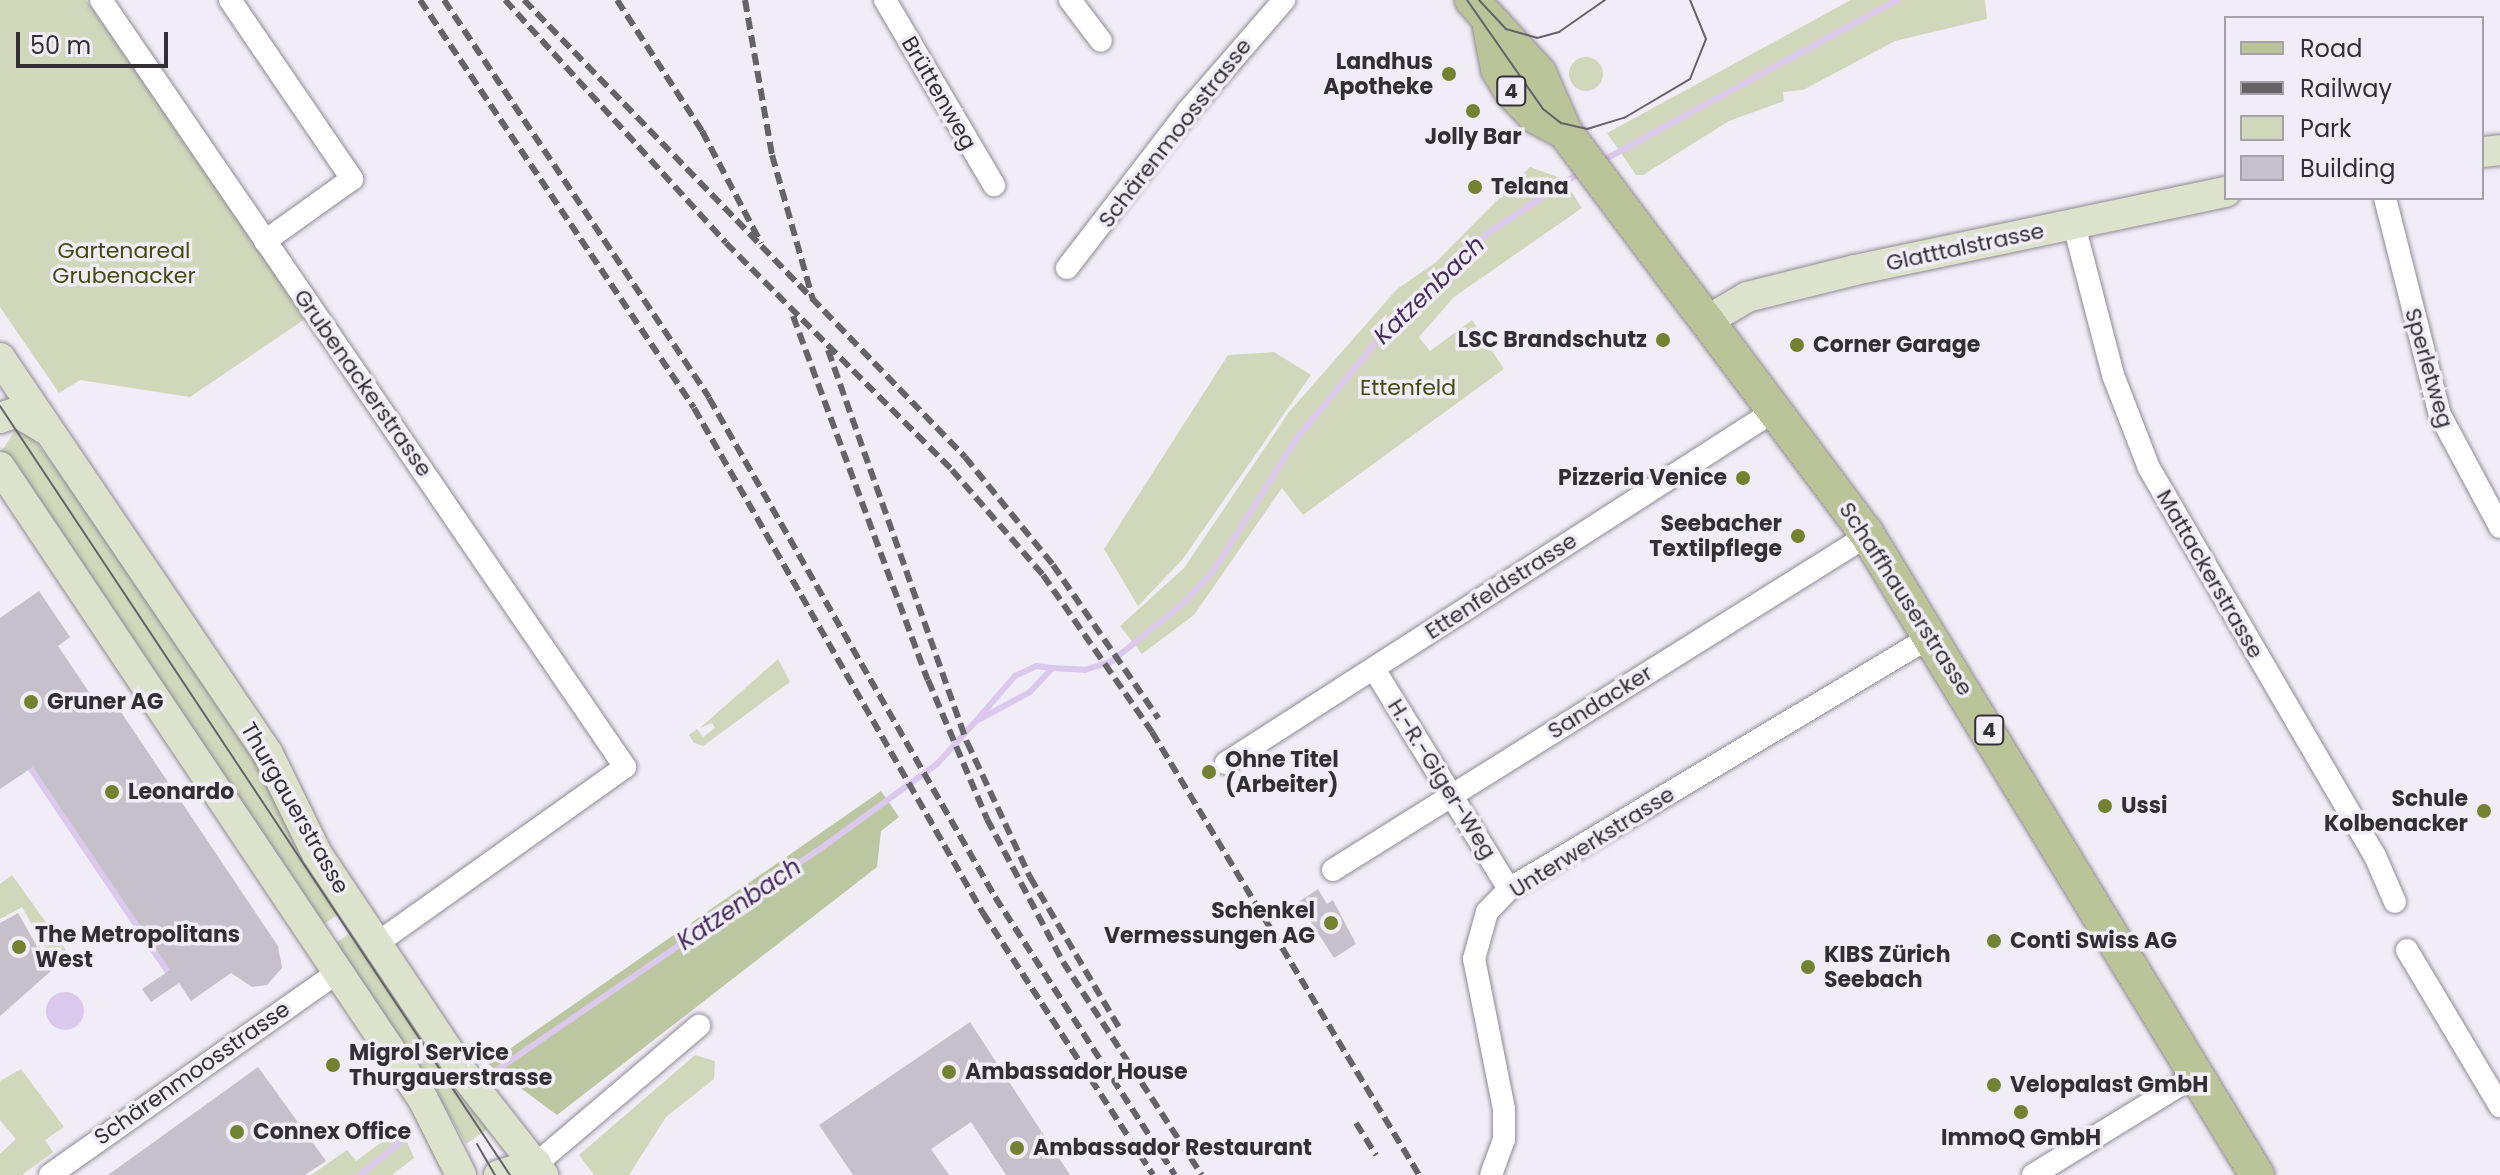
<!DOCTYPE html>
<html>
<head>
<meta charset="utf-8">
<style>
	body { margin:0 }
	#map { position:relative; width:2500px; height:1175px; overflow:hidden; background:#f1edf7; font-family:Poppins,sans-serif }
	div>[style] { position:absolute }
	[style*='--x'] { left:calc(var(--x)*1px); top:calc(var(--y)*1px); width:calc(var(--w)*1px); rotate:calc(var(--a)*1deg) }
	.green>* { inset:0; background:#d0d7bb }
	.round { border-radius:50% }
	.forest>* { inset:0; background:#bcc6a0 }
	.water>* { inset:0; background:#dbc9ed }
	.stream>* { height:6px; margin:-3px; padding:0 3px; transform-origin:3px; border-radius:3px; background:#dbc9ed }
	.building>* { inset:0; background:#c5c0c9 }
	.roads { filter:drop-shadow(0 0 2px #8f8a93) drop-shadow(0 0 2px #8f8a93) }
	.street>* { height:22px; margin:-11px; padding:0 11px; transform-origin:11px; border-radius:11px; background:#fff }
	.secondary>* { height:30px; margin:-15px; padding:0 15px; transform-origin:15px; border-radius:15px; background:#dde2cc }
	.primary>* { height:34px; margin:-17px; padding:0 17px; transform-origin:17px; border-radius:17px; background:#bbc499 }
	.tram>* { height:2px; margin:-1px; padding:0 1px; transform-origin:1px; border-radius:1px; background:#656368 }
	.rail>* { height:6px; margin-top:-3px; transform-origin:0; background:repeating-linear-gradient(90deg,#656368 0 12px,transparent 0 18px) }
	.dots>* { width:22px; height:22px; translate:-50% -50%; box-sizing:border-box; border:4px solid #f1edf7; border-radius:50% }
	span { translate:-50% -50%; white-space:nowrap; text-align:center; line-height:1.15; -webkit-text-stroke:7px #f1edf7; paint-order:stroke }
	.shield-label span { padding:2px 6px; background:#f1edf7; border:2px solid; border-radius:6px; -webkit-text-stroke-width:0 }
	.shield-label { font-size:20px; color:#323034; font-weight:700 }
	.poi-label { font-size:22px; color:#323034; font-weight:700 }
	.right { translate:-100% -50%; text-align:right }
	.left { translate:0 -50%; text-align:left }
	.street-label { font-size:22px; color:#323034 }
	.park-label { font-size:22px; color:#424c10 }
	.water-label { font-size:24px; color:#452c5a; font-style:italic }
	.legend { position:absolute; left:2224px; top:16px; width:260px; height:184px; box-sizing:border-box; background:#f1edf7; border:2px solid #a5a1a9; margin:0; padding:10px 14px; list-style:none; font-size:24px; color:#323034 }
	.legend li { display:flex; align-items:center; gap:16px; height:40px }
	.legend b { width:40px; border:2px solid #a5a1a9 }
	.scale { position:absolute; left:16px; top:32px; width:152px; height:36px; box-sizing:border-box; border:4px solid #323034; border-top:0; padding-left:10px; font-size:24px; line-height:28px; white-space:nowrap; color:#323034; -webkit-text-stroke:6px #f1edf7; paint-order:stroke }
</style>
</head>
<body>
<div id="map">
	<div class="green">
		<i style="clip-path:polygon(0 0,86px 0,308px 317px,190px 397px,80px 380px,59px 393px,0 307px)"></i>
		<i style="clip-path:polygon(1851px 0,1985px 0,1987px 19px,1895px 41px,1803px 90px,1783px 92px,1784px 101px,1729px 121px,1643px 175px,1636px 175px,1607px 133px)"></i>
		<i class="round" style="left:1569px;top:57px;width:34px;height:34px"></i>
		<i style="clip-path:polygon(1530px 167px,1563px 179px,1582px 208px,1454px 297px,1419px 337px,1430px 351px,1472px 320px,1504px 369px,1303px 515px,1282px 488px,1194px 615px,1142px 654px,1120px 626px,1184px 568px,1289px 412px,1397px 289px,1435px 263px)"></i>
		<i style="clip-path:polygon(1274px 352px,1311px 375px,1182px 560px,1138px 606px,1104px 549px,1228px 355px)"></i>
		<i style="clip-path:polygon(20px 423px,76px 492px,232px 717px,343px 911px,318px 928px,1px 452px)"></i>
		<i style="clip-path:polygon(778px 659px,790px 682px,703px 746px,694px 743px,689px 735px,697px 729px,703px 737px,715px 728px,712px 723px,700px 728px)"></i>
		<i style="clip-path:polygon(12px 875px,66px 950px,53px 961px,22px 907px,0 919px,0 884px)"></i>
		<i style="clip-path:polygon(356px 929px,493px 1125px,466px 1144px,415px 1057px,383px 1023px,331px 946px)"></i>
		<i style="clip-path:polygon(695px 1055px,715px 1061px,714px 1079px,666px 1117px,629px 1175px,594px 1175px,579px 1155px)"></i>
		<i style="clip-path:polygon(21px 1069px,64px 1127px,45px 1140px,53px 1152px,22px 1175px,0 1175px,0 1154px,16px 1139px,0 1120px,0 1081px)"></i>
		<i style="clip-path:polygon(401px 1128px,414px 1158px,392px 1175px,311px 1175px,347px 1150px,356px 1161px)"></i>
	</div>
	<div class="forest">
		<i style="clip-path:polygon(881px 791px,899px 817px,881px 831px,877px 867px,557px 1115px,488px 1064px)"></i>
	</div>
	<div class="water">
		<i class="round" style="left:46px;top:992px;width:38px;height:38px"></i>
	</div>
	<div class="stream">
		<i style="--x:1602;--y:161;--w:336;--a:-28.6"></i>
		<i style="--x:976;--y:721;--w:60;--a:-49.1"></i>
		<i style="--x:1015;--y:676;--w:23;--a:-25"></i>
		<i style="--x:1036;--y:666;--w:16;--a:7"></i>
		<i style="--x:31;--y:769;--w:245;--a:56"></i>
		<i style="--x:491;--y:1074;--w:399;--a:-34.4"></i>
		<i style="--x:820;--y:849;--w:145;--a:-36"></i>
		<i style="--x:937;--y:764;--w:58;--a:-47.8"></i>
		<i style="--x:976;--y:721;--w:61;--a:-28.2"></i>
		<i style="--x:1030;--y:692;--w:33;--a:-47"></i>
		<i style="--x:1052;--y:668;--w:33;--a:3"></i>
		<i style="--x:1085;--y:670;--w:28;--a:-18"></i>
		<i style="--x:1112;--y:661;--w:86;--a:-38.9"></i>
		<i style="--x:1179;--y:607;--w:47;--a:-45.9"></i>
		<i style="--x:1212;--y:573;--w:160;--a:-57.8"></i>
		<i style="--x:1297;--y:438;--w:158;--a:-50.4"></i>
		<i style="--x:1398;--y:316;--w:122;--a:-42.7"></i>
		<i style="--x:1488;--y:233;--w:111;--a:-33.3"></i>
		<i style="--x:360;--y:1175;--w:55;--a:-39.1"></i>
	</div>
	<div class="building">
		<i style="clip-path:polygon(39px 591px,70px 637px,58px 646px,97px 704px,108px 696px,119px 709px,278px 946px,282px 968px,267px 985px,252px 987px,231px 973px,191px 1001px,179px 983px,151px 1002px,142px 989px,170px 970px,33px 767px,0 789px,0 618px)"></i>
		<i style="clip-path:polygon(1318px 889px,1327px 904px,1333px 900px,1356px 944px,1334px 958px,1298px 902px)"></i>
		<i style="clip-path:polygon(18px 913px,51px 971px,0 1016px,0 923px)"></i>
		<i style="clip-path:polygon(970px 1022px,1070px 1175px,1006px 1175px,971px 1122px,931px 1149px,949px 1175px,853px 1175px,819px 1125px)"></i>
		<i style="clip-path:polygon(258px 1067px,326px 1161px,305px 1175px,108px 1175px)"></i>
	</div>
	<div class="roads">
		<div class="street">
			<i style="--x:101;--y:0;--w:929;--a:55.66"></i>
			<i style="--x:625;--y:767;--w:304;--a:144.6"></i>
			<i style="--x:230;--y:0;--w:217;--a:55.7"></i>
			<i style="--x:352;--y:179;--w:107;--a:144.5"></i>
			<i style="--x:885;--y:0;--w:215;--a:59.5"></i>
			<i style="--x:1070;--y:0;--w:51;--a:52.9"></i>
			<i style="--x:2385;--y:198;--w:224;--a:75.8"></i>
			<i style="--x:2440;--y:415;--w:127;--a:61.8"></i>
			<i style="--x:2074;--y:225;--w:155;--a:75.4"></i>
			<i style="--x:2113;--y:375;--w:100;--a:68.8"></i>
			<i style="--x:2149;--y:468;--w:449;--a:59.8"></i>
			<i style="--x:2375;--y:856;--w:50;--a:66.5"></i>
			<i style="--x:1067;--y:268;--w:198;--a:-52.4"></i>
			<i style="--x:1188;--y:111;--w:147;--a:-49.1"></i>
			<i style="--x:1374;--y:669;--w:258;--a:58.5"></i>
			<i style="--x:1226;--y:763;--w:655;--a:-32.72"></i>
			<i style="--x:1333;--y:870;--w:631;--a:-32.05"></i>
			<i style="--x:2407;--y:950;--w:182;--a:59.2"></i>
			<i style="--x:536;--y:1164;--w:214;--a:-40.3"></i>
			<i style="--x:50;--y:1175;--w:350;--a:-35.2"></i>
			<i style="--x:1491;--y:1175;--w:37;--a:-70"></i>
			<i style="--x:1504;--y:1140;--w:31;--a:-90"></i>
			<i style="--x:1504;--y:1109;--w:153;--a:-101.3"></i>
			<i style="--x:1474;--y:959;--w:49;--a:-74.5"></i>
			<i style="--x:1487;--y:912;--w:32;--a:-46"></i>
			<i style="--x:1509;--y:889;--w:493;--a:-30.9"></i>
			<i style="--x:2033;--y:1175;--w:193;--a:-31.5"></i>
		</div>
		<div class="secondary">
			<i style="--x:2482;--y:152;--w:18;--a:-6"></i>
			<i style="--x:1710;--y:319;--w:43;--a:-30.7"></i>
			<i style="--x:1747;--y:297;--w:111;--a:-14"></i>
			<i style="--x:1855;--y:270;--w:379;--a:-11.9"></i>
			<i style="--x:0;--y:358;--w:478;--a:55.9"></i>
			<i style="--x:268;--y:754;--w:111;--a:63.9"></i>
			<i style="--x:317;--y:854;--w:268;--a:56.3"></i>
			<i style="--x:466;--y:1077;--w:125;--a:51.8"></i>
			<i style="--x:0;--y:418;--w:18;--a:-19"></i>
			<i style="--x:17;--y:412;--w:33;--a:31"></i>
			<i style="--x:0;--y:467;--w:760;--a:56.21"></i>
			<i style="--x:423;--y:1099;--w:85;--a:63.4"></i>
			<i style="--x:499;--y:1175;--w:39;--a:-17"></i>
		</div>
		<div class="primary">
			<i style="--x:1472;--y:0;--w:99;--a:47.5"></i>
			<i style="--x:1539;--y:73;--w:64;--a:66.2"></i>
			<i style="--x:1565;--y:132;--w:499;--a:53.1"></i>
			<i style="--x:1865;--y:531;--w:754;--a:58.67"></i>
			<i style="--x:1490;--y:27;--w:43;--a:79.2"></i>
			<i style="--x:1498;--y:69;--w:27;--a:59"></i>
			<i style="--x:1512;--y:92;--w:33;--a:46"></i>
			<i style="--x:1535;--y:116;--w:34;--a:28"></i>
		</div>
	</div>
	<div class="tram">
		<i style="--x:1467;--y:0;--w:133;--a:55.1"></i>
		<i style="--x:1543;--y:109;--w:23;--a:38"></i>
		<i style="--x:1561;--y:123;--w:27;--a:13"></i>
		<i style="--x:1587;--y:129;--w:39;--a:-17"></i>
		<i style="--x:1624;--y:118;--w:77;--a:-30.6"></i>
		<i style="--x:1690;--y:79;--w:43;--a:-68.2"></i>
		<i style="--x:1706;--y:39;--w:42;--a:-112.3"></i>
		<i style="--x:1479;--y:0;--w:40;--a:47"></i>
		<i style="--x:1506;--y:29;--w:32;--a:16"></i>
		<i style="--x:1537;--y:38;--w:23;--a:-15"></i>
		<i style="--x:1559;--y:32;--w:56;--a:-34.8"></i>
		<i style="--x:0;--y:406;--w:923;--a:56.45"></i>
		<i style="--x:477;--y:1144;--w:36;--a:60"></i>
	</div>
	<div class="rail">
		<i style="--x:420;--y:0;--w:491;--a:56.1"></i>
		<i style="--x:694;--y:408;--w:582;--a:60.22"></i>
		<i style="--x:983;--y:913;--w:312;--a:57"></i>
		<i style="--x:444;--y:0;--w:478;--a:56.3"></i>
		<i style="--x:709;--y:398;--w:575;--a:60.18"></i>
		<i style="--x:995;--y:897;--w:331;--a:57.1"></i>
		<i style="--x:505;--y:0;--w:328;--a:47.7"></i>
		<i style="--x:726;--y:243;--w:320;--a:45.1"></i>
		<i style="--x:952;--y:470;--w:139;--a:49.1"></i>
		<i style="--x:1043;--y:575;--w:191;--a:55.2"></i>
		<i style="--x:1152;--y:732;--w:517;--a:58.92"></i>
		<i style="--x:524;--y:0;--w:635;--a:46.02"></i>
		<i style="--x:965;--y:457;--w:139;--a:50.8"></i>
		<i style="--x:1053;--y:565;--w:186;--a:55.5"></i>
		<i style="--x:617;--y:0;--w:156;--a:57"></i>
		<i style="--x:702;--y:131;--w:127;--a:62.2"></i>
		<i style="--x:745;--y:0;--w:157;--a:80.1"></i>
		<i style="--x:772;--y:155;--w:151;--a:74.2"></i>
		<i style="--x:793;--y:316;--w:388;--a:69.7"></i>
		<i style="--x:928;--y:680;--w:151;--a:67"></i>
		<i style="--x:987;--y:819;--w:162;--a:62"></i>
		<i style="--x:1063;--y:962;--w:254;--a:56.9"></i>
		<i style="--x:828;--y:350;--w:416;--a:70.5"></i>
		<i style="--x:967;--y:742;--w:149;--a:65"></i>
		<i style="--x:1030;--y:877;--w:179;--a:59.4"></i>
		<i style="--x:1356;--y:1123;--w:38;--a:58"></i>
	</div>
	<div class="dots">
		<i style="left:1449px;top:74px;background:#728231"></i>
		<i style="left:1473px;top:111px;background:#728231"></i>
		<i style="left:1475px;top:187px;background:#728231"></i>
		<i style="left:1663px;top:340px;background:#728231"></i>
		<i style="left:1797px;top:345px;background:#728231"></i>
		<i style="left:1743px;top:478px;background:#728231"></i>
		<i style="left:1798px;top:536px;background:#728231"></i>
		<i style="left:31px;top:702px;background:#728231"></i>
		<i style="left:1209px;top:772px;background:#728231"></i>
		<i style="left:112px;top:792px;background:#728231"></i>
		<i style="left:2105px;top:806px;background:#728231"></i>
		<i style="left:2484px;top:811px;background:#728231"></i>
		<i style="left:1331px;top:923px;background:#728231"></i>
		<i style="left:1994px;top:941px;background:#728231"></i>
		<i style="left:19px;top:947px;background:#728231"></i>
		<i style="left:1808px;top:967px;background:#728231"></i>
		<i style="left:333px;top:1065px;background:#728231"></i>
		<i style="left:949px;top:1072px;background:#728231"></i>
		<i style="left:1994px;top:1085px;background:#728231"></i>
		<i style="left:2021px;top:1112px;background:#728231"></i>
		<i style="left:237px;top:1132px;background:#728231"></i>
		<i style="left:1017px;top:1148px;background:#728231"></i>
	</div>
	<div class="shield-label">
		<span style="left:1511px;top:91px">4</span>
		<span style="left:1989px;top:730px">4</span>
	</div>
	<div class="poi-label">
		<span class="right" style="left:1433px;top:74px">Landhus<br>Apotheke</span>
		<span style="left:1473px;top:137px">Jolly Bar</span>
		<span class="left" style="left:1491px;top:187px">Telana</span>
		<span class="right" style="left:1647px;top:340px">LSC Brandschutz</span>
		<span class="left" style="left:1813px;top:345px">Corner Garage</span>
		<span class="right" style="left:1727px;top:478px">Pizzeria Venice</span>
		<span class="right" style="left:1782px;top:536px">Seebacher<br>Textilpflege</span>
		<span class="left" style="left:47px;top:702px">Gruner AG</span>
		<span class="left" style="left:1225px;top:772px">Ohne Titel<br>(Arbeiter)</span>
		<span class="left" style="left:128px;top:792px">Leonardo</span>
		<span class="right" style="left:2468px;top:811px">Schule<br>Kolbenacker</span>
		<span class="left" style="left:2121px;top:806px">Ussi</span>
		<span class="right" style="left:1315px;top:923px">Schenkel<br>Vermessungen AG</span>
		<span class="left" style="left:35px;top:947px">The Metropolitans<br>West</span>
		<span class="left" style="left:2010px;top:941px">Conti Swiss AG</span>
		<span class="left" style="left:1824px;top:967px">KIBS Zürich<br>Seebach</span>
		<span class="left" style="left:349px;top:1065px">Migrol Service<br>Thurgauerstrasse</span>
		<span class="left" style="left:965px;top:1072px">Ambassador House</span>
		<span class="left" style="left:2010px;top:1085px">Velopalast GmbH</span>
		<span class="left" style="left:253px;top:1132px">Connex Office</span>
		<span style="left:2021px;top:1138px">ImmoQ GmbH</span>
		<span class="left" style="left:1033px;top:1148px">Ambassador Restaurant</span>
	</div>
	<div class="street-label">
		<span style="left:939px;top:93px;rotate:60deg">Brüttenweg</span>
		<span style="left:1175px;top:133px;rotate:-52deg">Schärenmoosstrasse</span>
		<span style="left:1965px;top:247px;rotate:-12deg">Glatttalstrasse</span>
		<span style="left:2429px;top:368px;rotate:74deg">Sperletweg</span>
		<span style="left:363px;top:383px;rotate:55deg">Grubenackerstrasse</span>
		<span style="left:2210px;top:574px;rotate:60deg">Mattackerstrasse</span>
		<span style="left:1501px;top:586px;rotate:-33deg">Ettenfeldstrasse</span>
		<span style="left:1906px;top:599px;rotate:57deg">Schaffhauserstrasse</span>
		<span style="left:1600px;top:702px;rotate:-32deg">Sandacker</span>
		<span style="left:1442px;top:779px;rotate:58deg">H.-R.-Giger-Weg</span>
		<span style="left:295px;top:808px;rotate:60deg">Thurgauerstrasse</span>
		<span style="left:1592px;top:842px;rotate:-32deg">Unterwerkstrasse</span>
		<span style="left:192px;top:1073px;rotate:-35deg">Schärenmoosstrasse</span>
	</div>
	<div class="park-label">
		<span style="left:124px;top:263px">Gartenareal<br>Grubenacker</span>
		<span style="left:1408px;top:388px">Ettenfeld</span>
	</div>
	<div class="water-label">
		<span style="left:1429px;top:290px;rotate:-44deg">Katzenbach</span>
		<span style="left:739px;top:904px;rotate:-34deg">Katzenbach</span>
	</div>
	<ul class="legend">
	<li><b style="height:10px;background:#bbc499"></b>Road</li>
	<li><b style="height:10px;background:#656368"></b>Railway</li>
	<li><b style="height:22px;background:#d0d7bb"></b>Park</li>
	<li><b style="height:22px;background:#c5c0c9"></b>Building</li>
	</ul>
	<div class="scale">50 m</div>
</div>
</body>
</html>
